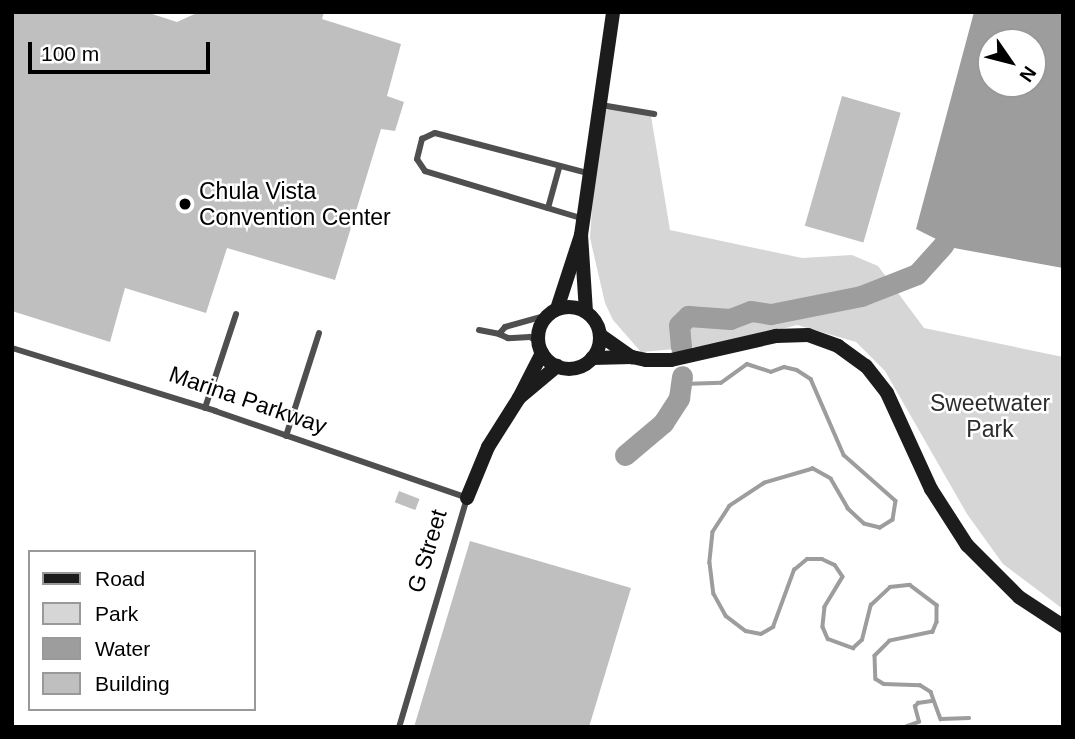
<!DOCTYPE html>
<html>
<head>
<meta charset="utf-8">
<style>
	body { margin:0 }
	#map { position:relative; width:1075px; height:739px; overflow:hidden; background:#fff; font-family:Helvetica,sans-serif }
	div>[style] { position:absolute }
	[style*='--x'] { left:calc(var(--x)*1px); top:calc(var(--y)*1px); width:calc(var(--w)*1px); rotate:calc(var(--a)*1deg) }
	.green>* { inset:0; background:#d6d6d6 }
	.water>* { inset:0; background:#9d9d9d }
	.stream>* { height:3.5px; margin:-1.75px; padding:0 1.75px; transform-origin:1.75px; border-radius:1.75px; background:#9d9d9d }
	.river>* { height:21px; margin:-10.5px; padding:0 10.5px; transform-origin:10.5px; border-radius:10.5px; background:#9d9d9d }
	.building>* { inset:0; background:#bfbfbf; transform-origin:0 0 }
	.lane>* { height:6px; margin:-3px; padding:0 3px; transform-origin:3px; border-radius:3px; background:#4f4f4f }
	.secondary>* { height:14px; margin:-7px; padding:0 7px; transform-origin:7px; border-radius:7px; background:#1c1c1c }
	.secondary>.ring { margin:-7px; padding:0; box-sizing:content-box; background:none; border:14px solid #1c1c1c; border-radius:50% }
	.dots>* { width:19px; height:19px; translate:-50% -50%; box-sizing:border-box; border:4px solid #fff; border-radius:50% }
	span { translate:-50% -50%; white-space:nowrap; text-align:center; line-height:1.15; -webkit-text-stroke:5px #fff; paint-order:stroke }
	.poi-label { font-size:23px; color:#000 }
	.left { translate:0 -50%; text-align:left }
	.street-label { font-size:23px; color:#000 }
	.park-label { font-size:23px; color:#2d2d2d }
	.frame { position:absolute; inset:0; border:14px solid #000; pointer-events:none }
	.legend { position:absolute; left:28px; top:550px; width:228px; height:161px; box-sizing:border-box; background:#fff; border:2px solid #999; margin:0; padding:9px 12px; list-style:none; font-size:21px; color:#000 }
	.legend li { display:flex; align-items:center; gap:14px; height:35px }
	.legend b { width:35px; border:2px solid #999 }
	.north { position:absolute; left:977px; top:28px; width:70px; height:70px; box-sizing:border-box; background:#fff; border:2px solid #999; border-radius:50%; rotate:125deg; font-size:19px; font-weight:700; line-height:28px; text-align:center; color:#000 }
	.north::after { content:''; display:block; margin:auto; width:24px; height:32px; background:#000; clip-path:polygon(50% 0,100% 100%,50% 72%,0 100%) }
	.scale { position:absolute; left:28px; top:42px; width:182px; height:32px; box-sizing:border-box; border:4px solid #000; border-top:0; padding-left:9px; font-size:21px; line-height:24px; white-space:nowrap; color:#000; -webkit-text-stroke:5px #fff; paint-order:stroke }
</style>
</head>
<body>
<div id="map">
	<div class="green">
		<i style="clip-path:polygon(609px 108px,651px 116px,670px 230px,802px 258px,852px 255px,878px 266px,924px 328px,1063px 357px,1063px 609px,1003px 564px,967px 514px,885px 371px,856px 342px,797px 325px,721px 345px,641px 352px,613px 320px,605px 303px,590px 238px,595px 164px,604px 112px)"></i>
	</div>
	<div class="water">
		<i style="clip-path:polygon(evenodd,974px 12px,1063px 12px,1063px 268px,954px 248px,916px 229px,974px 12px,991px 42px,1033px 42px,1033px 84px,991px 84px,991px 42px)"></i>
	</div>
	<div class="stream">
		<i style="--x:683;--y:384;--w:38;--a:-2"></i>
		<i style="--x:721;--y:383;--w:32;--a:-36"></i>
		<i style="--x:747;--y:364;--w:25;--a:18"></i>
		<i style="--x:771;--y:372;--w:14;--a:-21"></i>
		<i style="--x:784;--y:367;--w:13;--a:13"></i>
		<i style="--x:797;--y:370;--w:17;--a:33"></i>
		<i style="--x:811;--y:379;--w:83;--a:66.5"></i>
		<i style="--x:844;--y:455;--w:69;--a:41.5"></i>
		<i style="--x:896;--y:501;--w:19;--a:99"></i>
		<i style="--x:893;--y:520;--w:15;--a:148"></i>
		<i style="--x:880;--y:528;--w:16;--a:-166"></i>
		<i style="--x:864;--y:524;--w:22;--a:-137"></i>
		<i style="--x:848;--y:509;--w:34;--a:-120"></i>
		<i style="--x:831;--y:479;--w:21;--a:-151"></i>
		<i style="--x:813;--y:469;--w:50;--a:163.7"></i>
		<i style="--x:765;--y:483;--w:42;--a:146.7"></i>
		<i style="--x:730;--y:506;--w:31;--a:123"></i>
		<i style="--x:713;--y:532;--w:31;--a:96"></i>
		<i style="--x:710;--y:563;--w:31;--a:83"></i>
		<i style="--x:714;--y:594;--w:25;--a:61"></i>
		<i style="--x:726;--y:616;--w:25;--a:37"></i>
		<i style="--x:746;--y:631;--w:15;--a:11"></i>
		<i style="--x:761;--y:634;--w:14;--a:-30"></i>
		<i style="--x:773;--y:627;--w:61;--a:-69.8"></i>
		<i style="--x:794;--y:570;--w:17;--a:-40"></i>
		<i style="--x:807;--y:559;--w:15;--a:0"></i>
		<i style="--x:822;--y:559;--w:14;--a:25"></i>
		<i style="--x:835;--y:565;--w:14;--a:56"></i>
		<i style="--x:843;--y:577;--w:35;--a:121"></i>
		<i style="--x:825;--y:607;--w:20;--a:96"></i>
		<i style="--x:823;--y:627;--w:13;--a:67"></i>
		<i style="--x:828;--y:639;--w:27;--a:20"></i>
		<i style="--x:853;--y:648;--w:12;--a:-42"></i>
		<i style="--x:862;--y:640;--w:36;--a:-76"></i>
		<i style="--x:871;--y:605;--w:26;--a:-43"></i>
		<i style="--x:890;--y:587;--w:20;--a:-6"></i>
		<i style="--x:910;--y:585;--w:34;--a:37"></i>
		<i style="--x:937;--y:605;--w:17;--a:90"></i>
		<i style="--x:937;--y:622;--w:11;--a:112"></i>
		<i style="--x:933;--y:632;--w:44;--a:168.2"></i>
		<i style="--x:890;--y:641;--w:21;--a:135"></i>
		<i style="--x:875;--y:656;--w:23;--a:88"></i>
		<i style="--x:876;--y:679;--w:9;--a:32"></i>
		<i style="--x:884;--y:684;--w:36;--a:2"></i>
		<i style="--x:920;--y:685;--w:13;--a:32"></i>
		<i style="--x:931;--y:692;--w:29;--a:70"></i>
		<i style="--x:941;--y:719;--w:28;--a:-2"></i>
		<i style="--x:905;--y:727;--w:15;--a:-20"></i>
		<i style="--x:919;--y:722;--w:16;--a:-105"></i>
		<i style="--x:915;--y:707;--w:5;--a:-53"></i>
		<i style="--x:918;--y:703;--w:15;--a:-8"></i>
	</div>
	<div class="river">
		<i style="--x:681;--y:347;--w:22;--a:-95"></i>
		<i style="--x:679;--y:325;--w:13;--a:-45"></i>
		<i style="--x:688;--y:316;--w:42;--a:4.1"></i>
		<i style="--x:730;--y:319;--w:22;--a:-21"></i>
		<i style="--x:751;--y:311;--w:20;--a:9"></i>
		<i style="--x:771;--y:314;--w:92;--a:-11.3"></i>
		<i style="--x:861;--y:296;--w:60;--a:-21.4"></i>
		<i style="--x:917;--y:274;--w:40;--a:-48"></i>
		<i style="--x:625;--y:455;--w:50;--a:-40.1"></i>
		<i style="--x:663;--y:423;--w:30;--a:-57"></i>
		<i style="--x:679;--y:398;--w:22;--a:-82"></i>
	</div>
	<div class="building">
		<i style="clip-path:polygon(12px 12px,146px 12px,177px 22px,199px 12px,324px 12px,322px 19px,401px 44px,387px 96px,404px 102px,395px 131px,381px 129px,335px 280px,227px 248px,206px 313px,125px 288px,110px 342px,12px 311px)"></i>
		<i style="left:842px;top:96px;width:61px;height:135px;rotate:16deg"></i>
		<i style="left:399px;top:491px;width:22px;height:12px;rotate:21deg"></i>
		<i style="clip-path:polygon(470px 541px,631px 588px,589px 727px,414px 727px)"></i>
	</div>
	<div class="lane">
		<i style="--x:601;--y:105;--w:54;--a:9.6"></i>
		<i style="--x:548;--y:208;--w:41;--a:-74.6"></i>
		<i style="--x:584;--y:219;--w:166;--a:-163.2"></i>
		<i style="--x:425;--y:171;--w:14;--a:-124"></i>
		<i style="--x:417;--y:159;--w:21;--a:-76"></i>
		<i style="--x:422;--y:139;--w:14;--a:-25"></i>
		<i style="--x:435;--y:133;--w:158;--a:14.7"></i>
		<i style="--x:479;--y:330;--w:20;--a:11"></i>
		<i style="--x:539;--y:343;--w:11;--a:-146"></i>
		<i style="--x:530;--y:337;--w:22;--a:177"></i>
		<i style="--x:508;--y:338;--w:10;--a:-156"></i>
		<i style="--x:499;--y:334;--w:9;--a:-49"></i>
		<i style="--x:505;--y:327;--w:45;--a:-15.6"></i>
		<i style="--x:12;--y:348;--w:213;--a:17.2"></i>
		<i style="--x:215;--y:411;--w:267;--a:19"></i>
		<i style="--x:467;--y:498;--w:239;--a:106.5"></i>
		<i style="--x:205;--y:408;--w:99;--a:-71.7"></i>
		<i style="--x:286;--y:436;--w:108;--a:-72.2"></i>
	</div>
	<div class="secondary">
		<i class="ring" style="left:538px;top:307px;width:48px;height:48px"></i>
		<i style="--x:557;--y:309;--w:78;--a:-72"></i>
		<i style="--x:586;--y:312;--w:77;--a:-93.7"></i>
		<i style="--x:581;--y:235;--w:225;--a:-81.8"></i>
		<i style="--x:600;--y:335;--w:39;--a:35"></i>
		<i style="--x:632;--y:357;--w:14;--a:12"></i>
		<i style="--x:646;--y:360;--w:25;--a:0"></i>
		<i style="--x:671;--y:360;--w:108;--a:-12.9"></i>
		<i style="--x:776;--y:336;--w:32;--a:-2"></i>
		<i style="--x:808;--y:335;--w:32;--a:20"></i>
		<i style="--x:838;--y:346;--w:34;--a:36"></i>
		<i style="--x:866;--y:366;--w:34;--a:52"></i>
		<i style="--x:887;--y:393;--w:106;--a:65.4"></i>
		<i style="--x:931;--y:489;--w:67;--a:57.3"></i>
		<i style="--x:967;--y:545;--w:74;--a:45"></i>
		<i style="--x:1019;--y:597;--w:53;--a:33.4"></i>
		<i style="--x:542;--y:353;--w:51;--a:117.1"></i>
		<i style="--x:519;--y:398;--w:50;--a:-40.1"></i>
		<i style="--x:592;--y:358;--w:40;--a:-1.4"></i>
		<i style="--x:467;--y:498;--w:55;--a:-67.6"></i>
		<i style="--x:488;--y:447;--w:58;--a:-57.7"></i>
	</div>
	<div class="dots">
		<i style="left:185px;top:204px;background:#000"></i>
	</div>
	<div class="poi-label">
		<span class="left" style="left:199px;top:204px">Chula Vista<br>Convention Center</span>
	</div>
	<div class="street-label">
		<span style="left:248px;top:400px;rotate:19deg">Marina Parkway</span>
		<span style="left:427px;top:551px;rotate:-73deg">G Street</span>
	</div>
	<div class="park-label">
		<span style="left:990px;top:416px">Sweetwater<br>Park</span>
	</div>
	<div class="frame"></div>
	<ul class="legend">
	<li><b style="height:9px;background:#1c1c1c"></b>Road</li>
	<li><b style="height:19px;background:#d6d6d6"></b>Park</li>
	<li><b style="height:19px;background:#9d9d9d"></b>Water</li>
	<li><b style="height:19px;background:#bfbfbf"></b>Building</li>
	</ul>
	<div class="north">N</div>
	<div class="scale">100 m</div>
</div>
</body>
</html>
